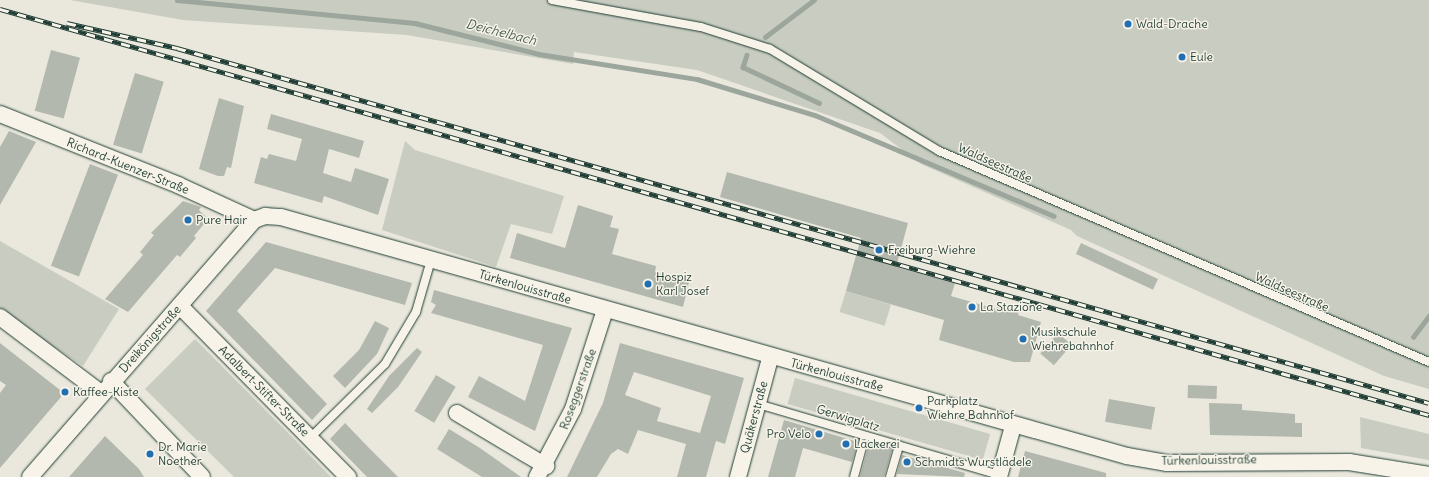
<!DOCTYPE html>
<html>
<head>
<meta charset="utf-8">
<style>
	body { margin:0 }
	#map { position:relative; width:1429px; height:477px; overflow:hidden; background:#eae8dd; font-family:Delius,sans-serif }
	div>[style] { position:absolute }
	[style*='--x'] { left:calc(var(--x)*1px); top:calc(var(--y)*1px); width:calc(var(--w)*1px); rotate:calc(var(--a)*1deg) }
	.green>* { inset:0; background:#c8ccc1; transform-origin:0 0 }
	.stream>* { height:4.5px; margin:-2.25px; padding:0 2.25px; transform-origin:2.25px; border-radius:2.25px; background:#9ca69c }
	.building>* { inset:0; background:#b2b8ae; transform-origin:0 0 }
	.roads { filter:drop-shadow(0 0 1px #1f3d34) drop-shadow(0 0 1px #1f3d34) }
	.lane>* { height:8px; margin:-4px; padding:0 4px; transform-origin:4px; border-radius:4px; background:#f7f3e8 }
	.street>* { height:16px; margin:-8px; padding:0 8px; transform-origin:8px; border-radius:8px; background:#f7f3e8 }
	.rail>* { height:4.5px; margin-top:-2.25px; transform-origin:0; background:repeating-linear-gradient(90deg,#f7f3e8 0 9px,#1f3d34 0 18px); box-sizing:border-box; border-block:1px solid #1f3d34 }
	.dots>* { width:11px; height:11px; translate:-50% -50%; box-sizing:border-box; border:2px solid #f7f3e8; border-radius:50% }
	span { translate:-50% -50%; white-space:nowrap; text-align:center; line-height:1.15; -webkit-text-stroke:3px #f7f3e8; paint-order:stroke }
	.poi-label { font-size:12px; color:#1f3d34 }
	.left { translate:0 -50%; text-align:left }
	.right { translate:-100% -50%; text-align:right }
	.street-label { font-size:12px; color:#1f3d34 }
	.water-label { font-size:13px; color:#445c53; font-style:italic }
</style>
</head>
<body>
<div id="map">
	<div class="green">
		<i style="clip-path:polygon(70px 0,1429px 0,1429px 389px,1384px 376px,1077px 236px,1071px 230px,921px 164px,880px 133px,697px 70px,574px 52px,573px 64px,407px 35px,183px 20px)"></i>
		<i style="clip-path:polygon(405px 141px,415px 150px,564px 196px,552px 234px,511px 224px,496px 267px,382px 230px)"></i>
		<i style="clip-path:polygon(0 241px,119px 309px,83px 366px,0 311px)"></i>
		<i style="left:846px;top:291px;width:47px;height:22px;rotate:17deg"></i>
		<i style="clip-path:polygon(195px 339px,298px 443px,331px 477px,234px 477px,145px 389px)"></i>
		<i style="left:795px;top:378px;width:203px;height:27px;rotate:16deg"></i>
		<i style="clip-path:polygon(1360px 417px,1429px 434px,1429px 460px,1361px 448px)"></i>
	</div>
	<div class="stream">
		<i style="--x:177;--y:0;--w:239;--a:5.5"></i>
		<i style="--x:415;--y:23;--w:128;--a:14"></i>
		<i style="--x:539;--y:54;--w:160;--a:9"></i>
		<i style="--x:697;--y:79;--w:123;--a:17"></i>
		<i style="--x:815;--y:115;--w:259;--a:22.9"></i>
		<i style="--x:765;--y:37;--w:61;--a:-37.1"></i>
		<i style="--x:747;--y:55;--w:13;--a:108"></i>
		<i style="--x:743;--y:67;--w:84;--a:25.3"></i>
		<i style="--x:1413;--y:337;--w:26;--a:-53"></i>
	</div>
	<div class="building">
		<i style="left:51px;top:50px;width:30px;height:63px;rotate:15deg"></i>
		<i style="left:135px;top:73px;width:30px;height:75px;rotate:17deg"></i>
		<i style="clip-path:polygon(219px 98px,244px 106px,231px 168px,227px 167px,224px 176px,218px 176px,199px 169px)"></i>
		<i style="clip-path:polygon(271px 114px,364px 141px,359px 158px,329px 149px,323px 173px,351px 182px,355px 168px,389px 179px,378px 215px,324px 196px,322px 203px,254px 183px,261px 157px,267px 159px,269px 154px,296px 161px,302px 139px,267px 129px)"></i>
		<i style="clip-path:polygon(9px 131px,36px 142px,0 205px,0 147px)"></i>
		<i style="left:90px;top:164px;width:30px;height:109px;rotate:21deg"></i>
		<i style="clip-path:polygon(727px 172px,908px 223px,896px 267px,955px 283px,951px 296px,996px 309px,998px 304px,1019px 310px,1018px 315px,1041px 322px,1030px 362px,1014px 362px,939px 340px,944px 320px,846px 291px,861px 238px,720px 197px)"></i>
		<i style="clip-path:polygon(183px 201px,201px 207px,199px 210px,208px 219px,194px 236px,196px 238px,180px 257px,177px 255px,128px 312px,105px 299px,143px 255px,140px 252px,154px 235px,151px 233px)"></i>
		<i style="clip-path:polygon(578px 205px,613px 216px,610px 227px,619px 229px,612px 254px,656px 266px,655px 272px,689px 282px,683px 307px,510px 258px,517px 233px,565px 248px)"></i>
		<i style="clip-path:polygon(266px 242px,412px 283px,405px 305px,275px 268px,237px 311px,327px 404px,312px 420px,206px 311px)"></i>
		<i style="left:1081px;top:243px;width:85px;height:12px;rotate:25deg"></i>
		<i style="clip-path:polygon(434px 290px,572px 328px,535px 431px,468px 397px,479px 376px,525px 401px,543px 345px,431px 313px,436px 305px,431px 302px)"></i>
		<i style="clip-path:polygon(375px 321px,389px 328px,377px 354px,345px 388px,333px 376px,359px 350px)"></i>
		<i style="left:1058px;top:333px;width:18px;height:27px;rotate:41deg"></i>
		<i style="clip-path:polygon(0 343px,60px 390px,61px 397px,0 468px,0 393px,6px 385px,0 381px)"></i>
		<i style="clip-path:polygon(evenodd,620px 343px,744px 378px,725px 444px,716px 441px,706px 477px,677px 477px,686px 444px,638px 430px,628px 454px,618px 449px,611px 454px,597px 477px,567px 477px,603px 403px,620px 343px,634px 372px,711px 396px,700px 433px,657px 421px,661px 408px,625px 395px,634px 372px)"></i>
		<i style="clip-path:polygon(417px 348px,422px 352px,398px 387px,372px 413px,367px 409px,389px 376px)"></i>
		<i style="left:436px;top:375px;width:23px;height:42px;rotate:31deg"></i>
		<i style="left:1188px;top:385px;width:29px;height:13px;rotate:2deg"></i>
		<i style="left:1109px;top:399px;width:47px;height:23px;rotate:10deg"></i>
		<i style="clip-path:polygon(1209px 403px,1242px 404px,1242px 410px,1295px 414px,1295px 423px,1302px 423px,1302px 437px,1210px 435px)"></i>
		<i style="clip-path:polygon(784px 420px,858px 442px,852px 462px,803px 448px,795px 477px,768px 477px)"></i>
		<i style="clip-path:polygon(345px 423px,369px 448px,398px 477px,367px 477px,330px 439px)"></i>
		<i style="clip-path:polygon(449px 429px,480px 448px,521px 477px,482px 477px,437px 449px)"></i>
		<i style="clip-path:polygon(105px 436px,139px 469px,144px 477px,69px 477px)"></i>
		<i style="clip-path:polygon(869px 444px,892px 450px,884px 477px,860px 477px)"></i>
		<i style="clip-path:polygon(1025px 451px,1106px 473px,1106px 477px,1018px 477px)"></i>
		<i style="clip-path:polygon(902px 455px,965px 473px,964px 477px,897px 474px)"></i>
	</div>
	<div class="roads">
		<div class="lane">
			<i style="--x:552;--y:0;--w:151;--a:10.3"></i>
			<i style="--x:701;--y:27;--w:72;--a:17.7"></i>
			<i style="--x:770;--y:49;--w:197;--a:31.1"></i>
			<i style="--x:939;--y:151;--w:533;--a:23.3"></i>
			<i style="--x:758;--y:404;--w:252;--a:16.4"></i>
			<i style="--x:310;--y:438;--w:105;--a:-44.6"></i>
			<i style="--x:385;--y:364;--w:61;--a:-59.2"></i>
			<i style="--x:416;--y:312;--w:54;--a:-73.9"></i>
			<i style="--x:854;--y:477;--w:42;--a:-75"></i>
			<i style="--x:890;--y:477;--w:33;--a:-74"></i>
		</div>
		<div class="street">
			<i style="--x:0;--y:114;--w:192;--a:21.7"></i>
			<i style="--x:178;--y:185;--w:84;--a:24.7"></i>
			<i style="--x:254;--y:220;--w:12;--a:-20"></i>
			<i style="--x:265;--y:216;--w:16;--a:4"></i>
			<i style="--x:281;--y:217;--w:879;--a:15.78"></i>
			<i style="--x:1127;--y:456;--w:41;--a:9.9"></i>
			<i style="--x:1167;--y:463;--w:182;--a:-0.3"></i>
			<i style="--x:1349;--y:462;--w:81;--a:9.2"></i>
			<i style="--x:180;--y:306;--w:240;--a:45.5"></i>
			<i style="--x:0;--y:317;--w:126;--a:37"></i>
			<i style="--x:111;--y:381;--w:132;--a:46.5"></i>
			<i style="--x:457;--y:413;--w:104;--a:30.8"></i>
			<i style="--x:30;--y:477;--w:341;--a:-48.9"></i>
			<i style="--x:537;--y:477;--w:77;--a:-62.1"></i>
			<i style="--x:573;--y:409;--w:104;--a:-72.1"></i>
			<i style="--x:738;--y:477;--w:123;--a:-74.9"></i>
			<i style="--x:999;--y:477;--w:53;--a:-74.6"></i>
		</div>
	</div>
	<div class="rail">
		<i style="--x:0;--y:9;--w:1486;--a:15.86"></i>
		<i style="--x:67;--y:23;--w:113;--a:12.8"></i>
		<i style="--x:177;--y:48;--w:1301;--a:15.83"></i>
	</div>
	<div class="dots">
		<i style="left:1128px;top:24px;background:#1f6fb2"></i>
		<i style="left:1182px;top:57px;background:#1f6fb2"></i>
		<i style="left:188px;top:220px;background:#1f6fb2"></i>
		<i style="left:879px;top:250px;background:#1f6fb2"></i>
		<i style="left:648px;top:284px;background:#1f6fb2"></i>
		<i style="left:972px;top:307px;background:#1f6fb2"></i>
		<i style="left:1023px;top:339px;background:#1f6fb2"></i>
		<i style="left:65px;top:392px;background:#1f6fb2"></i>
		<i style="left:919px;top:408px;background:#1f6fb2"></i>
		<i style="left:819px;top:434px;background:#1f6fb2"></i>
		<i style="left:846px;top:444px;background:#1f6fb2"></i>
		<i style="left:150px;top:454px;background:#1f6fb2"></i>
		<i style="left:907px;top:462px;background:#1f6fb2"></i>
	</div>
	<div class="poi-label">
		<span class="left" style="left:1136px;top:24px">Wald-Drache</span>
		<span class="left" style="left:1190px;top:57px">Eule</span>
		<span class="left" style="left:196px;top:220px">Pure Hair</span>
		<span class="left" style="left:888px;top:250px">Freiburg-Wiehre</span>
		<span class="left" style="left:656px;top:284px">Hospiz<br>Karl Josef</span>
		<span class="left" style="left:980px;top:307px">La Stazione</span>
		<span class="left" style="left:1031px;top:339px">Musikschule<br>Wiehrebahnhof</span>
		<span class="left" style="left:73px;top:392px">Kaffee-Kiste</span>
		<span class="left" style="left:927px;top:408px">Parkplatz<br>Wiehre Bahnhof</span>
		<span class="right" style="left:811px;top:434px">Pro Velo</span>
		<span class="left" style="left:854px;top:444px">Läckerei</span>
		<span class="left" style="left:158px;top:454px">Dr. Marie<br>Noether</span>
		<span class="left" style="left:915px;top:462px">Schmidts Wurstlädele</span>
	</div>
	<div class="street-label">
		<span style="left:995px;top:163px;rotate:24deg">Waldseestraße</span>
		<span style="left:128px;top:166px;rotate:22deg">Richard-Kuenzer-Straße</span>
		<span style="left:525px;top:287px;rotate:16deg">Türkenlouisstraße</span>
		<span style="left:1292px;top:292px;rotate:24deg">Waldseestraße</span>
		<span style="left:150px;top:339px;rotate:-48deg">Dreikönigstraße</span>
		<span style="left:837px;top:375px;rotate:15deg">Türkenlouisstraße</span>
		<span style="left:578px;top:389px;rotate:-70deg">Roseggerstraße</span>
		<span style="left:264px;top:391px;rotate:45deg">Adalbert-Stifter-Straße</span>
		<span style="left:754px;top:417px;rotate:-75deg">Quäkerstraße</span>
		<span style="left:848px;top:418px;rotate:17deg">Gerwigplatz</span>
		<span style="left:1209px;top:460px;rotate:-1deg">Türkenlouisstraße</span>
	</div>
	<div class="water-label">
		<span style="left:501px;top:33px;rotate:14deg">Deichelbach</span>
	</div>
</div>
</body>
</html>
